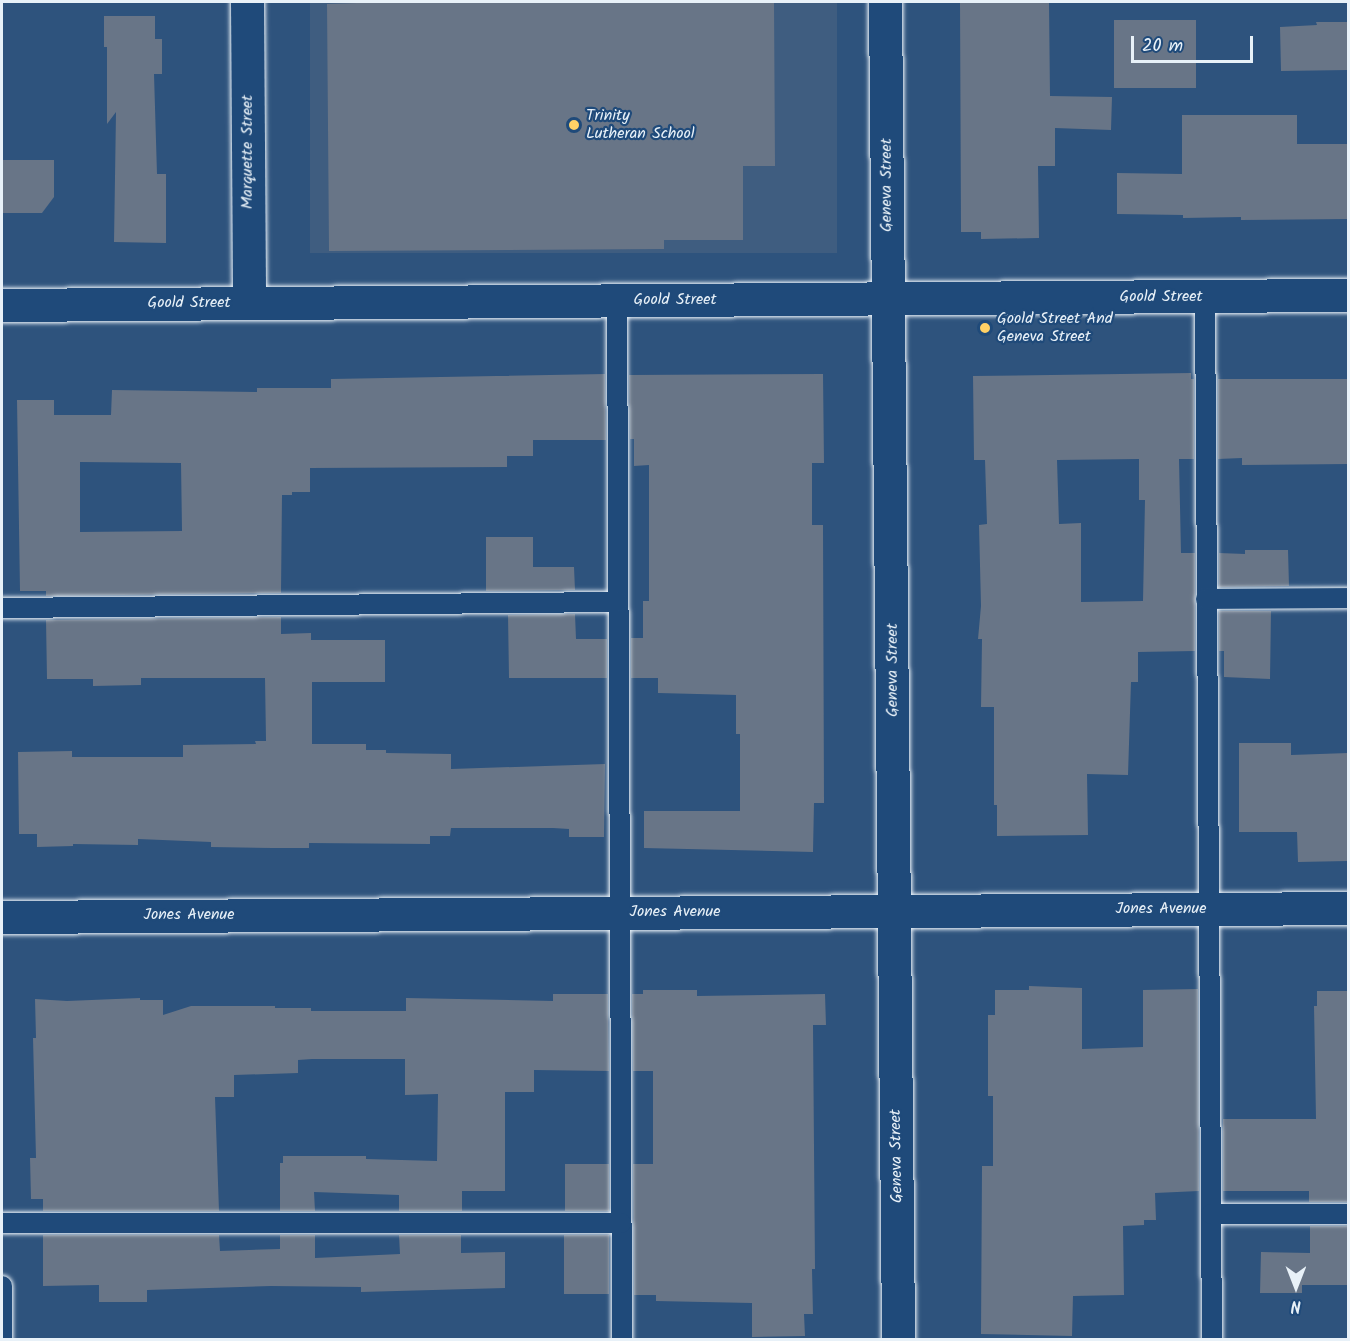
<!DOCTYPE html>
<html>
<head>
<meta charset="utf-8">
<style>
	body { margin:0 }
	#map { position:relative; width:1350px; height:1341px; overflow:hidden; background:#2e537d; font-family:Kalam,sans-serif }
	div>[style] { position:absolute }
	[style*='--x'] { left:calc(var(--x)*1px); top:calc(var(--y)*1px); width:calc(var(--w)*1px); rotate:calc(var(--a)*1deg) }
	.built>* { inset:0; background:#3f5d80; transform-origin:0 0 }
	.building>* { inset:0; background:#687587; transform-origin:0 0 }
	.roads { filter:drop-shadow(0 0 2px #e8f1f8) drop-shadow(0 0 2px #e8f1f8) }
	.service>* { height:20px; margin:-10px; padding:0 10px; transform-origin:10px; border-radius:10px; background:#1f4a7a }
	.minor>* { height:33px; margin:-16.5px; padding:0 16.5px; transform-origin:16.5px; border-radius:16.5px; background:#1f4a7a }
	.tertiary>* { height:33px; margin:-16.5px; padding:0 16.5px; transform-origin:16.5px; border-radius:16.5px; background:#1f4a7a }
	.dots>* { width:16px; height:16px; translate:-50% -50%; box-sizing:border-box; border:3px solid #1f4a7a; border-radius:50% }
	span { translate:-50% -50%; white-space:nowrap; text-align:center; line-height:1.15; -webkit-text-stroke:4.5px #1f4a7a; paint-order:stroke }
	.poi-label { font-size:16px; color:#e8f1f8 }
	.left { translate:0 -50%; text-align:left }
	.street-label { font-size:16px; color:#e8f1f8 }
	.frame { position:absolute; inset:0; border:3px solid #e8f1f8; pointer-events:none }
	.north { position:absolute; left:1266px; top:1257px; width:60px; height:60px; -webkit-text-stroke:4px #1f4a7a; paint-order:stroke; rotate:180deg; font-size:16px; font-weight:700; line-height:24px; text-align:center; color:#e8f1f8 }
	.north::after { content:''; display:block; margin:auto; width:21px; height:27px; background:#e8f1f8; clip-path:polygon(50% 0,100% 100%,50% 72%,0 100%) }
	.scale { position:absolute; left:1131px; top:36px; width:122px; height:27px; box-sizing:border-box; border:3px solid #e8f1f8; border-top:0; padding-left:8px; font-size:18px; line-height:21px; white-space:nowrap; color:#e8f1f8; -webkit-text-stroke:4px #1f4a7a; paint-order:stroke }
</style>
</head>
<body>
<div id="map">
	<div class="built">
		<i style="left:310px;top:2px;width:527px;height:251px"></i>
	</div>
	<div class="building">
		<i style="clip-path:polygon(387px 2px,774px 2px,775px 166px,743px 166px,743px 240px,664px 240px,664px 249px,329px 251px,327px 4px)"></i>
		<i style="clip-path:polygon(960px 2px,1049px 2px,1050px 96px,1112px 97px,1111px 130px,1055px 128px,1055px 166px,1038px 166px,1039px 238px,981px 239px,981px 232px,961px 232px)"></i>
		<i style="clip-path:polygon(104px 16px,155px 16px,155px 39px,162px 39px,162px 74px,154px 74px,157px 174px,166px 174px,166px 243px,114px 242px,116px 112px,107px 124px,107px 47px,104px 47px)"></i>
		<i style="left:1196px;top:20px;width:68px;height:82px;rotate:90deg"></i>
		<i style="clip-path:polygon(1316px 22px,1348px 22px,1348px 70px,1281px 71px,1280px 27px,1317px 25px)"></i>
		<i style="clip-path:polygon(1182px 115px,1297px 115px,1297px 144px,1348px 144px,1348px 219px,1241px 220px,1241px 217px,1183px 218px,1183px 215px,1117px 214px,1117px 173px,1182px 174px)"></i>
		<i style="clip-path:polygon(2px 160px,54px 160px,54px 197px,42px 213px,2px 213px)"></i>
		<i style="clip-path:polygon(evenodd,1191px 373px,1191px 379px,1194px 379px,1194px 459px,1179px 459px,1181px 553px,1195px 553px,1195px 651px,1138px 652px,1138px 682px,1131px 682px,1128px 775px,1087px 774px,1088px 835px,997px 836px,997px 805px,994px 805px,994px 707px,981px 707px,982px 639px,978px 639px,981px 606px,979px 525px,987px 524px,985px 460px,974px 460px,973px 376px,1191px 373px,1139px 459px,1139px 500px,1145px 500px,1143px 601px,1081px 602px,1081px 523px,1059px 524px,1057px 460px,1139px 459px)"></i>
		<i style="clip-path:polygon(evenodd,605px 374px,606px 440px,533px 440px,533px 456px,507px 456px,507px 467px,310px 468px,310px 492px,292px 492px,292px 495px,282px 495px,281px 593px,46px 596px,46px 591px,20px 591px,17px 400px,54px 400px,54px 415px,111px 415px,112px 390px,257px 392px,257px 388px,331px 388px,331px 379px,605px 374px,80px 462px,181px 463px,182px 531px,80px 532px,80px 462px)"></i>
		<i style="clip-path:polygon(823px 374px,824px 463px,812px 463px,812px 525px,823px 525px,824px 803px,814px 803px,813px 852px,644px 848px,644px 811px,740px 811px,740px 734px,736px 734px,736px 695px,658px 693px,658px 678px,631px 678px,631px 638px,643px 638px,643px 601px,649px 601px,649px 465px,634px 466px,634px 439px,630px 439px,629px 375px)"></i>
		<i style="clip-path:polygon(1218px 379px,1348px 379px,1348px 464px,1242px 465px,1242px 458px,1218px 459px)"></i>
		<i style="clip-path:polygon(486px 537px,533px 537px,533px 567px,574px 567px,575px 590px,486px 591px)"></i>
		<i style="clip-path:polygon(1245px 550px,1288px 550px,1289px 586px,1219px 587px,1219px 553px,1245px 554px)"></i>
		<i style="clip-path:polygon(1219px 611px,1271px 611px,1270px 679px,1224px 677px,1224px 651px,1219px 651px)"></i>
		<i style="clip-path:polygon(575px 614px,576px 639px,607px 639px,607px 678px,509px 678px,508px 615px)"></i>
		<i style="clip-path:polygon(281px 617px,281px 634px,311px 633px,311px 640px,385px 640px,385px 682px,312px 682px,312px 744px,366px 744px,366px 750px,386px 750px,386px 753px,451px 754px,451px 769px,605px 764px,604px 837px,569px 837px,569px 829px,553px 828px,451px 828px,450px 836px,430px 836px,430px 844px,309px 843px,309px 848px,273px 848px,211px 847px,211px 842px,138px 839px,138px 845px,73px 844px,73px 846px,37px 847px,37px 834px,19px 834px,18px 752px,72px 751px,72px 757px,183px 757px,183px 745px,256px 744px,255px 741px,266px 741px,265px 678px,141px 678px,141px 685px,93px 686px,93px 679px,47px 679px,46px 620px)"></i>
		<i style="clip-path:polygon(1239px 743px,1291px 743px,1291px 755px,1348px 753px,1348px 861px,1298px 862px,1297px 832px,1239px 832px)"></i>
		<i style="clip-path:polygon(1029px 986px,1082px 988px,1082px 1049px,1143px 1047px,1143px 990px,1198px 989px,1199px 1191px,1155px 1193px,1156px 1220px,1144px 1220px,1144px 1225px,1123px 1226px,1124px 1295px,1073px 1296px,1072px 1336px,981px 1334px,982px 1166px,993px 1166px,993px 1096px,988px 1096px,988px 1015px,995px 1015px,995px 990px,1029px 990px)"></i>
		<i style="clip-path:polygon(643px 990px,697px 990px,697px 996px,825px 994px,826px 1025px,813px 1025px,815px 1269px,812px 1269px,813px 1314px,804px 1314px,805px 1336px,752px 1337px,752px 1303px,656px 1301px,656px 1295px,634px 1295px,633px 1164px,653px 1164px,653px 1071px,633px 1071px,632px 994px,643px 994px)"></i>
		<i style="clip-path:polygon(1317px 991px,1348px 991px,1348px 1202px,1309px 1202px,1309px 1191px,1223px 1191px,1223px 1119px,1316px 1119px,1314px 1006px,1317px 1006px)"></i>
		<i style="clip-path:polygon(553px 994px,608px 994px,609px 1071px,534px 1070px,534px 1092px,505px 1092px,505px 1191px,462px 1191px,462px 1211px,399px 1211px,399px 1195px,314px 1192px,315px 1211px,280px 1211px,280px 1163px,283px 1163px,283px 1156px,366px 1156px,366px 1159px,437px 1161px,438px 1094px,405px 1095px,405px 1059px,312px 1059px,298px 1060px,298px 1073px,234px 1075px,234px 1097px,215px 1097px,219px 1211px,43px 1211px,43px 1199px,31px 1199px,30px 1158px,36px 1158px,33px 1038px,36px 1038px,35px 999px,67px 1001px,140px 998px,140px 1000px,163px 1000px,163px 1015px,191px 1006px,275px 1006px,275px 1008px,311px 1008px,311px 1011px,406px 1011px,406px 998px,553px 1001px)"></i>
		<i style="left:565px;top:1164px;width:44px;height:47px"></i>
		<i style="clip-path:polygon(1310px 1226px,1348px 1226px,1348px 1285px,1302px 1285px,1302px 1293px,1260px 1293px,1261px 1252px,1310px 1253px)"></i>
		<i style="clip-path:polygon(43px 1235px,219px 1235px,220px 1251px,280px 1249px,280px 1235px,315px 1235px,315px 1258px,400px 1254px,399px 1235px,461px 1235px,461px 1253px,505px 1252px,505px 1288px,361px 1292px,361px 1287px,271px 1286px,147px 1290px,147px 1302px,99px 1302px,99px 1285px,43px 1286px)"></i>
		<i style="left:564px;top:1235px;width:45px;height:59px"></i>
	</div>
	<div class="roads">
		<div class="service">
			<i style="--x:1205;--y:296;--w:1044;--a:89.62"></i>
			<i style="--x:617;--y:300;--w:1040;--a:89.72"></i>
			<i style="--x:1206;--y:599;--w:142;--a:-0.4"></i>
			<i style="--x:2;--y:608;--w:616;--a:-0.56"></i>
			<i style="--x:1211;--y:1214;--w:137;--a:0"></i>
			<i style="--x:2;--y:1223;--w:619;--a:0"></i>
			<i style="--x:2;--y:1286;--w:54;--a:90"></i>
		</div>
		<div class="minor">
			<i style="--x:247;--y:2;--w:301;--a:89.6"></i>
			<i style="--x:885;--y:2;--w:1338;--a:89.44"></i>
			<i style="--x:2;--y:917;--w:1346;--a:-0.38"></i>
		</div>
		<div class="tertiary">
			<i style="--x:2;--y:305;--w:1346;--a:-0.43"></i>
		</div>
	</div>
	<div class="dots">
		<i style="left:574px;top:125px;background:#ffd166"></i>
		<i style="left:985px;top:328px;background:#ffd166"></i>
	</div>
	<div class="poi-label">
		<span class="left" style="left:586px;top:125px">Trinity<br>Lutheran School</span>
		<span class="left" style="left:997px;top:328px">Goold Street And<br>Geneva Street</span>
	</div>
	<div class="street-label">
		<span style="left:248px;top:152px;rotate:-90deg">Marquette Street</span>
		<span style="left:887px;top:185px;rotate:-90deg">Geneva Street</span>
		<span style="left:1161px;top:297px">Goold Street</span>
		<span style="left:675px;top:300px">Goold Street</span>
		<span style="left:189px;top:303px">Goold Street</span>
		<span style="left:893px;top:670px;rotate:-90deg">Geneva Street</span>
		<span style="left:1161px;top:909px">Jones Avenue</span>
		<span style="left:675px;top:912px">Jones Avenue</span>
		<span style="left:189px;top:915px">Jones Avenue</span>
		<span style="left:897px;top:1156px;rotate:-91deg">Geneva Street</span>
	</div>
	<div class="frame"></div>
	<div class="north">N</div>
	<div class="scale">20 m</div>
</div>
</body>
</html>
